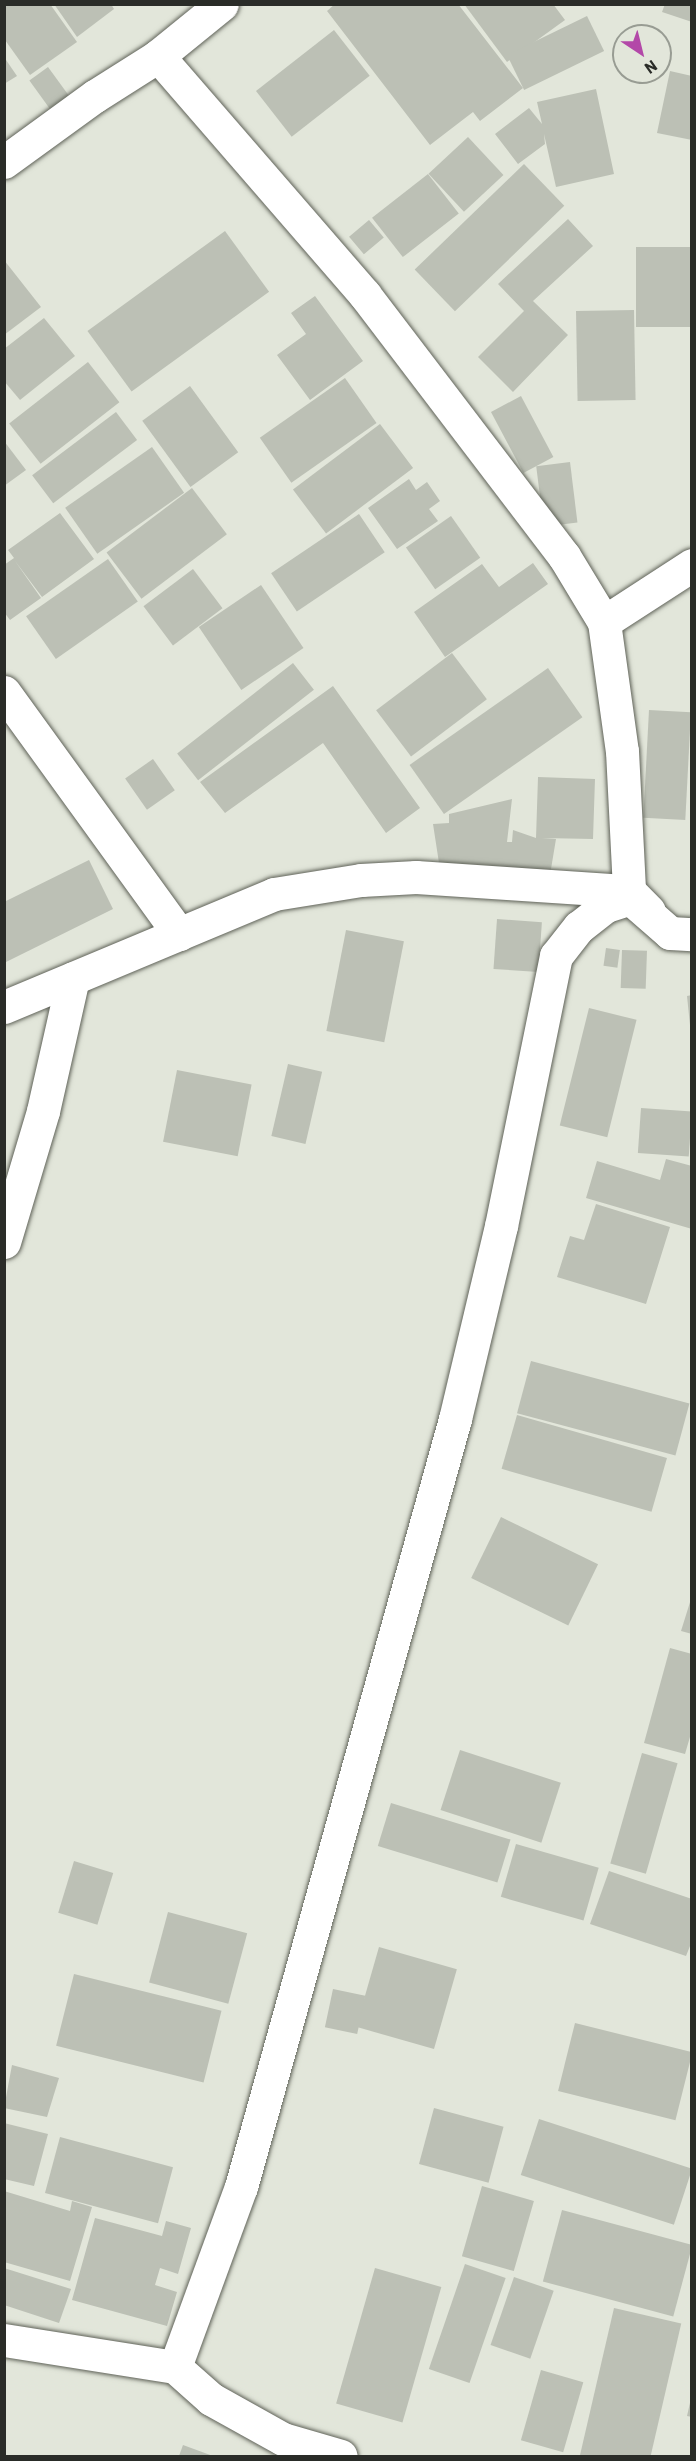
<!DOCTYPE html>
<html>
<head>
<meta charset="utf-8">
<style>
	body { margin:0 }
	#map { position:relative; width:696px; height:2461px; overflow:hidden; background:#e2e6da; font-family:Barlow,sans-serif }
	div>[style] { position:absolute }
	[style*='--x'] { left:calc(var(--x)*1px); top:calc(var(--y)*1px); width:calc(var(--w)*1px); rotate:calc(var(--a)*1deg) }
	.building>* { inset:0; background:#bcc0b5; transform-origin:0 0 }
	.roads { filter:drop-shadow(0 0 2px #5f6258) drop-shadow(0 0 2px #5f6258) }
	.minor>* { height:33px; margin:-16.5px; padding:0 16.5px; transform-origin:16.5px; border-radius:16.5px; background:#fff }
	span { translate:-50% -50%; white-space:nowrap; text-align:center; line-height:1.15; -webkit-text-stroke:4.5px #e2e6da; paint-order:stroke }
	.frame { position:absolute; inset:0; border:6px solid #2a2c28; pointer-events:none }
	.north { position:absolute; left:612px; top:24px; width:60px; height:60px; box-sizing:border-box; background:#e2e6da; border:2px solid #989c93; border-radius:50%; rotate:145deg; font-size:16px; font-weight:700; line-height:24px; text-align:center; color:#2a2c28 }
	.north::after { content:''; display:block; margin:auto; width:21px; height:27px; background:#b348a8; clip-path:polygon(50% 0,100% 100%,50% 72%,0 100%) }
</style>
</head>
<body>
<div id="map">
	<div class="building">
		<i style="clip-path:polygon(5px 4px,50px 4px,77px 42px,30px 75px,5px 40px)"></i>
		<i style="clip-path:polygon(54px 4px,111px 4px,114px 9px,77px 37px)"></i>
		<i style="clip-path:polygon(335px 4px,458px 4px,523px 88px,480px 121px,473px 112px,430px 145px,327px 11px)"></i>
		<i style="clip-path:polygon(464px 4px,553px 4px,565px 20px,507px 62px)"></i>
		<i style="clip-path:polygon(665px 4px,692px 4px,692px 22px,662px 12px)"></i>
		<i style="left:587px;top:16px;width:39px;height:89px;rotate:64deg"></i>
		<i style="left:334px;top:30px;width:58px;height:99px;rotate:52deg"></i>
		<i style="clip-path:polygon(4px 57px,17px 76px,4px 84px)"></i>
		<i style="left:48px;top:67px;width:36px;height:23px;rotate:54deg"></i>
		<i style="clip-path:polygon(670px 71px,692px 76px,692px 140px,657px 133px)"></i>
		<i style="clip-path:polygon(596px 89px,614px 174px,556px 187px,544px 134px,545px 144px,518px 164px,495px 134px,529px 108px,542px 124px,537px 102px)"></i>
		<i style="left:468px;top:137px;width:52px;height:54px;rotate:47deg"></i>
		<i style="left:524px;top:164px;width:58px;height:152px;rotate:46deg"></i>
		<i style="left:428px;top:174px;width:50px;height:71px;rotate:52deg"></i>
		<i style="clip-path:polygon(568px 219px,593px 246px,533px 301px,568px 335px,513px 392px,478px 357px,524px 311px,498px 284px)"></i>
		<i style="left:369px;top:220px;width:23px;height:26px;rotate:50deg"></i>
		<i style="left:225px;top:231px;width:75px;height:170px;rotate:54deg"></i>
		<i style="left:692px;top:247px;width:80px;height:56px;rotate:90deg"></i>
		<i style="clip-path:polygon(4px 260px,41px 307px,4px 335px)"></i>
		<i style="clip-path:polygon(315px 296px,363px 361px,310px 400px,277px 355px,306px 334px,291px 313px)"></i>
		<i style="left:634px;top:310px;width:90px;height:58px;rotate:89deg"></i>
		<i style="clip-path:polygon(44px 318px,75px 356px,20px 400px,4px 381px,4px 349px)"></i>
		<i style="left:88px;top:362px;width:51px;height:100px;rotate:52deg"></i>
		<i style="left:345px;top:378px;width:55px;height:104px;rotate:55deg"></i>
		<i style="left:190px;top:386px;width:82px;height:59px;rotate:54deg"></i>
		<i style="left:521px;top:396px;width:69px;height:34px;rotate:62deg"></i>
		<i style="left:116px;top:412px;width:35px;height:105px;rotate:53deg"></i>
		<i style="left:380px;top:424px;width:55px;height:109px;rotate:53deg"></i>
		<i style="clip-path:polygon(4px 441px,26px 470px,4px 486px)"></i>
		<i style="left:152px;top:447px;width:56px;height:106px;rotate:55deg"></i>
		<i style="left:570px;top:462px;width:61px;height:34px;rotate:83deg"></i>
		<i style="clip-path:polygon(409px 479px,416px 490px,427px 482px,440px 501px,429px 509px,438px 521px,397px 549px,368px 508px)"></i>
		<i style="left:192px;top:488px;width:58px;height:107px;rotate:53deg"></i>
		<i style="clip-path:polygon(60px 513px,94px 559px,42px 597px,15px 561px,41px 598px,10px 620px,4px 612px,4px 565px,14px 558px,8px 550px)"></i>
		<i style="left:359px;top:514px;width:46px;height:106px;rotate:56deg"></i>
		<i style="left:451px;top:516px;width:51px;height:55px;rotate:55deg"></i>
		<i style="left:108px;top:559px;width:52px;height:100px;rotate:55deg"></i>
		<i style="clip-path:polygon(533px 563px,548px 584px,445px 657px,414px 612px,482px 564px,499px 587px)"></i>
		<i style="left:193px;top:569px;width:49px;height:62px;rotate:53deg"></i>
		<i style="left:261px;top:585px;width:76px;height:75px;rotate:56deg"></i>
		<i style="left:452px;top:653px;width:58px;height:95px;rotate:53deg"></i>
		<i style="left:293px;top:663px;width:34px;height:147px;rotate:52deg"></i>
		<i style="left:548px;top:668px;width:60px;height:169px;rotate:55deg"></i>
		<i style="clip-path:polygon(333px 686px,420px 808px,386px 833px,323px 743px,225px 813px,200px 782px)"></i>
		<i style="left:649px;top:710px;width:42px;height:108px;rotate:3deg"></i>
		<i style="left:153px;top:759px;width:38px;height:34px;rotate:55deg"></i>
		<i style="clip-path:polygon(538px 777px,595px 779px,593px 839px,542px 838px,556px 839px,550px 875px,439px 863px,433px 824px,449px 823px,449px 814px,512px 799px,507px 842px,512px 842px,513px 830px,536px 838px)"></i>
		<i style="clip-path:polygon(89px 860px,113px 909px,4px 963px,4px 902px)"></i>
		<i style="left:497px;top:919px;width:45px;height:50px;rotate:4deg"></i>
		<i style="left:346px;top:930px;width:59px;height:103px;rotate:11deg"></i>
		<i style="left:606px;top:948px;width:14px;height:18px;rotate:8deg"></i>
		<i style="left:622px;top:950px;width:25px;height:38px;rotate:2deg"></i>
		<i style="clip-path:polygon(692px 995px,692px 1025px,690px 1025px,687px 996px)"></i>
		<i style="left:589px;top:1008px;width:49px;height:121px;rotate:14deg"></i>
		<i style="left:288px;top:1064px;width:35px;height:74px;rotate:13deg"></i>
		<i style="left:177px;top:1070px;width:76px;height:73px;rotate:11deg"></i>
		<i style="left:641px;top:1108px;width:51px;height:45px;rotate:4deg"></i>
		<i style="clip-path:polygon(666px 1159px,692px 1166px,692px 1229px,586px 1198px,597px 1161px,660px 1180px)"></i>
		<i style="clip-path:polygon(596px 1204px,670px 1227px,646px 1304px,557px 1277px,570px 1236px,584px 1240px)"></i>
		<i style="left:531px;top:1361px;width:164px;height:54px;rotate:15deg"></i>
		<i style="left:517px;top:1415px;width:156px;height:56px;rotate:16deg"></i>
		<i style="left:501px;top:1517px;width:108px;height:68px;rotate:26deg"></i>
		<i style="clip-path:polygon(691px 1599px,692px 1599px,692px 1634px,681px 1631px)"></i>
		<i style="clip-path:polygon(670px 1648px,692px 1654px,692px 1730px,685px 1754px,644px 1743px)"></i>
		<i style="left:460px;top:1750px;width:106px;height:63px;rotate:18deg"></i>
		<i style="left:642px;top:1753px;width:37px;height:115px;rotate:16deg"></i>
		<i style="left:391px;top:1803px;width:125px;height:45px;rotate:17deg"></i>
		<i style="left:516px;top:1844px;width:86px;height:55px;rotate:16deg"></i>
		<i style="left:74px;top:1861px;width:41px;height:54px;rotate:17deg"></i>
		<i style="clip-path:polygon(609px 1871px,692px 1899px,692px 1941px,686px 1956px,590px 1924px)"></i>
		<i style="left:168px;top:1912px;width:82px;height:73px;rotate:15deg"></i>
		<i style="left:379px;top:1947px;width:81px;height:83px;rotate:16deg"></i>
		<i style="left:74px;top:1974px;width:152px;height:74px;rotate:14deg"></i>
		<i style="left:333px;top:1989px;width:33px;height:39px;rotate:12deg"></i>
		<i style="left:575px;top:2023px;width:121px;height:70px;rotate:14deg"></i>
		<i style="clip-path:polygon(12px 2065px,59px 2078px,47px 2117px,4px 2108px)"></i>
		<i style="left:434px;top:2108px;width:72px;height:58px;rotate:15deg"></i>
		<i style="left:539px;top:2119px;width:161px;height:59px;rotate:18deg"></i>
		<i style="clip-path:polygon(4px 2123px,48px 2134px,34px 2186px,4px 2179px)"></i>
		<i style="left:60px;top:2137px;width:117px;height:58px;rotate:15deg"></i>
		<i style="left:482px;top:2186px;width:54px;height:73px;rotate:16deg"></i>
		<i style="clip-path:polygon(4px 2191px,70px 2211px,72px 2201px,92px 2207px,70px 2281px,4px 2262px)"></i>
		<i style="left:562px;top:2210px;width:135px;height:74px;rotate:15deg"></i>
		<i style="clip-path:polygon(95px 2218px,162px 2236px,166px 2221px,191px 2228px,178px 2274px,160px 2268px,155px 2285px,177px 2292px,167px 2326px,72px 2300px)"></i>
		<i style="left:465px;top:2264px;width:43px;height:111px;rotate:19deg"></i>
		<i style="clip-path:polygon(4px 2268px,71px 2289px,59px 2323px,4px 2305px)"></i>
		<i style="left:375px;top:2268px;width:69px;height:141px;rotate:16deg"></i>
		<i style="left:514px;top:2277px;width:42px;height:72px;rotate:19deg"></i>
		<i style="left:614px;top:2308px;width:69px;height:153px;rotate:13deg"></i>
		<i style="left:541px;top:2370px;width:44px;height:73px;rotate:16deg"></i>
		<i style="clip-path:polygon(692px 2394px,692px 2417px,687px 2416px)"></i>
		<i style="clip-path:polygon(183px 2445px,213px 2456px,179px 2456px)"></i>
	</div>
	<div class="roads">
		<div class="minor">
			<i style="--x:158;--y:56;--w:316;--a:49.1"></i>
			<i style="--x:365;--y:295;--w:328;--a:52.7"></i>
			<i style="--x:564;--y:556;--w:77;--a:58.8"></i>
			<i style="--x:604;--y:622;--w:130;--a:82.1"></i>
			<i style="--x:622;--y:751;--w:140;--a:87.1"></i>
			<i style="--x:629;--y:891;--w:28;--a:45"></i>
			<i style="--x:4;--y:162;--w:112;--a:-36"></i>
			<i style="--x:95;--y:96;--w:75;--a:-32.4"></i>
			<i style="--x:158;--y:56;--w:82;--a:-39.1"></i>
			<i style="--x:604;--y:622;--w:105;--a:-32.9"></i>
			<i style="--x:4;--y:692;--w:299;--a:54.1"></i>
			<i style="--x:4;--y:1007;--w:293;--a:-22.7"></i>
			<i style="--x:274;--y:894;--w:88;--a:-9.1"></i>
			<i style="--x:361;--y:880;--w:55;--a:-3.1"></i>
			<i style="--x:416;--y:877;--w:213;--a:3.8"></i>
			<i style="--x:4;--y:1242;--w:137;--a:-73.4"></i>
			<i style="--x:43;--y:1111;--w:136;--a:-77.3"></i>
			<i style="--x:4;--y:2340;--w:173;--a:9"></i>
			<i style="--x:175;--y:2367;--w:48;--a:41.6"></i>
			<i style="--x:211;--y:2399;--w:82;--a:29.1"></i>
			<i style="--x:283;--y:2439;--w:60;--a:16.3"></i>
			<i style="--x:175;--y:2367;--w:192;--a:-69.9"></i>
			<i style="--x:241;--y:2187;--w:797;--a:-74.43"></i>
			<i style="--x:455;--y:1419;--w:198;--a:-76.6"></i>
			<i style="--x:501;--y:1226;--w:276;--a:-78.5"></i>
			<i style="--x:556;--y:956;--w:37;--a:-52"></i>
			<i style="--x:579;--y:927;--w:34;--a:-38"></i>
			<i style="--x:606;--y:906;--w:25;--a:-18"></i>
			<i style="--x:630;--y:898;--w:53;--a:41.2"></i>
			<i style="--x:670;--y:933;--w:22;--a:3"></i>
		</div>
	</div>
	<div class="frame"></div>
	<div class="north">N</div>
</div>
</body>
</html>
